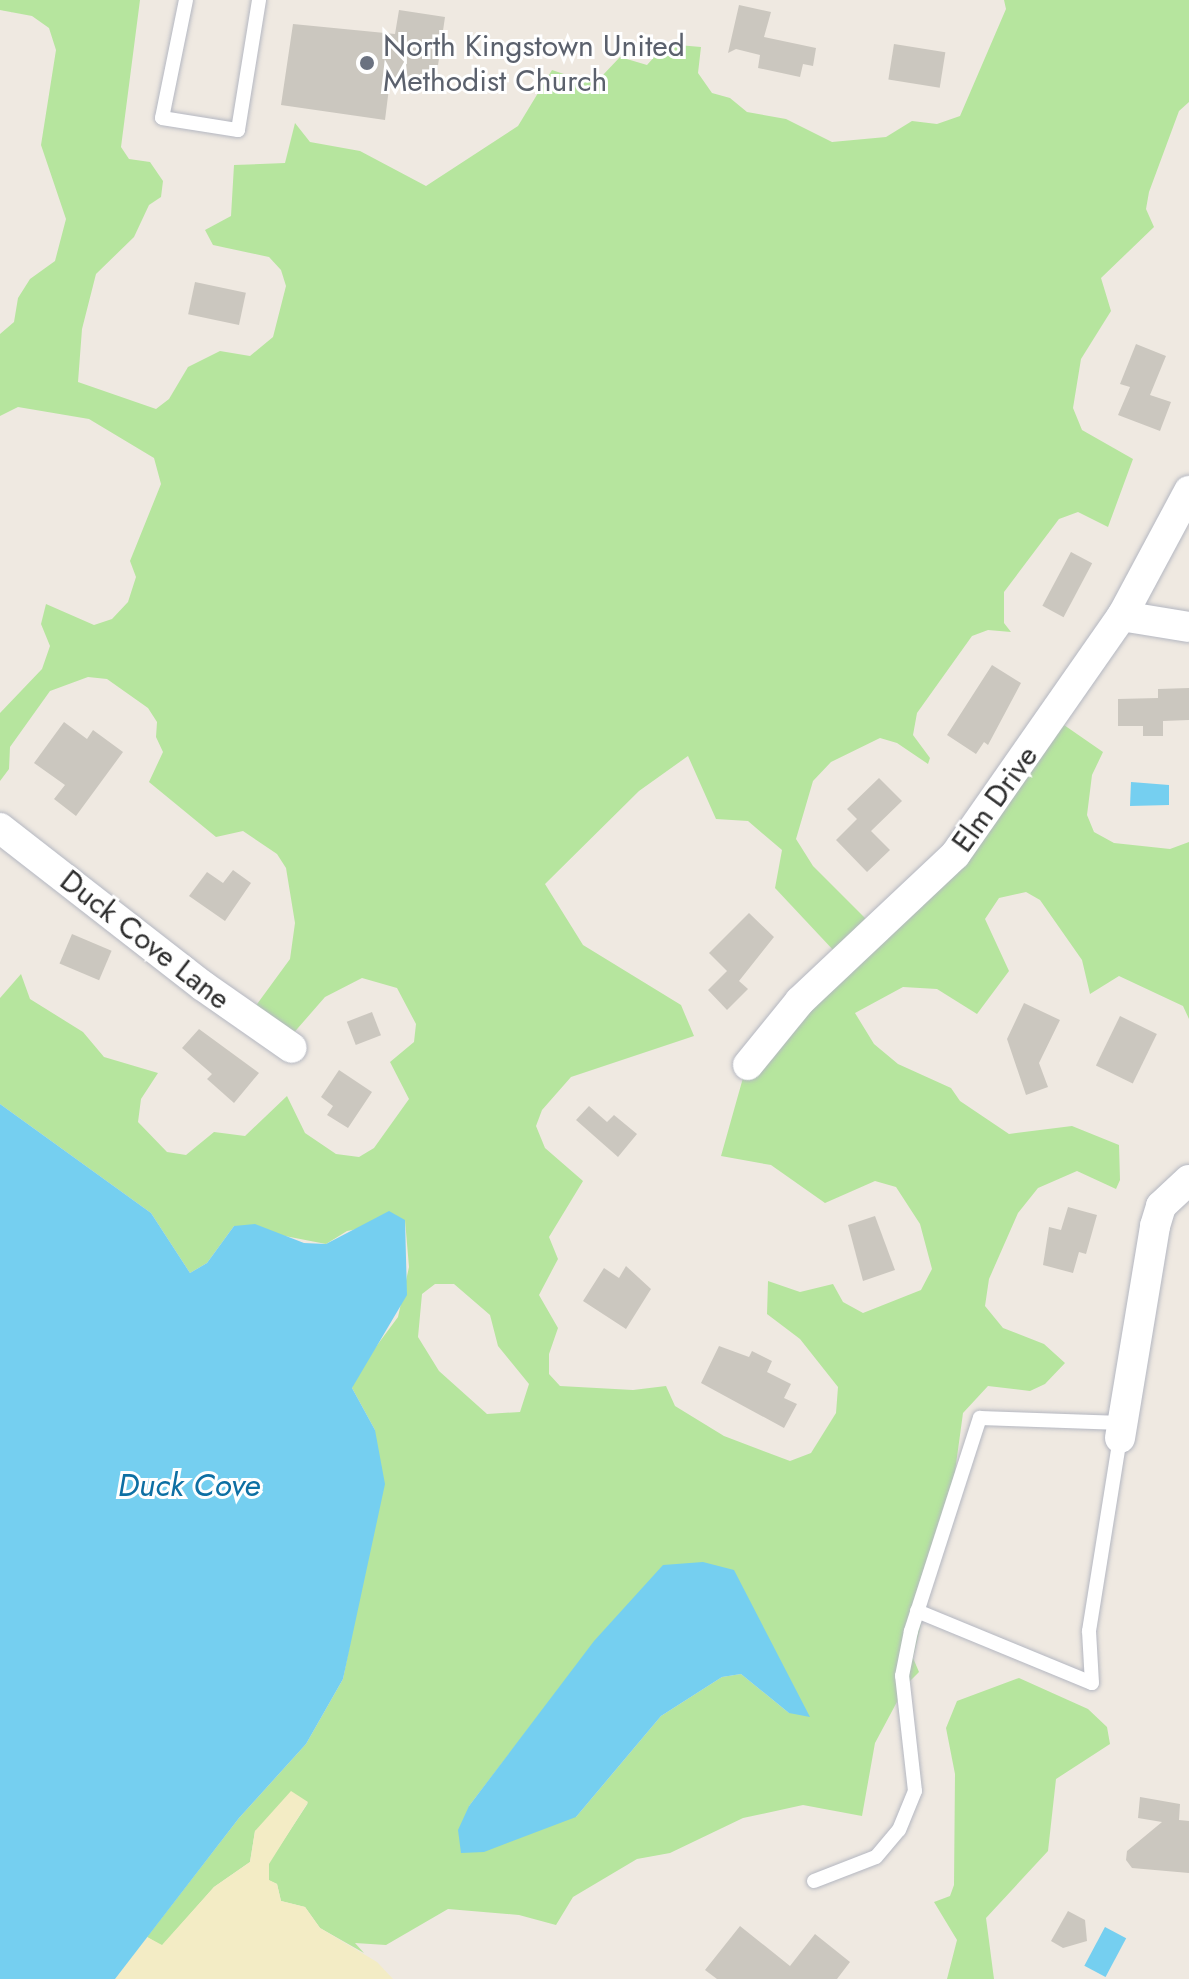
<!DOCTYPE html>
<html>
<head>
<meta charset="utf-8">
<style>
	body { margin:0 }
	#map { position:relative; width:1189px; height:1979px; overflow:hidden; background:#efe9e1; font-family:Jost,sans-serif }
	div>[style] { position:absolute }
	[style*='--x'] { left:calc(var(--x)*1px); top:calc(var(--y)*1px); width:calc(var(--w)*1px); rotate:calc(var(--a)*1deg) }
	.green>* { inset:0; background:#b6e59e }
	.sand>* { inset:0; background:#f3ecc5 }
	.water>* { inset:0; background:#75cff0; transform-origin:0 0 }
	.building>* { inset:0; background:#cbc7bf; transform-origin:0 0 }
	.roads { filter:drop-shadow(0 0 2px #b4b7c1) drop-shadow(0 0 2px #b4b7c1) }
	.lane>* { height:14px; margin:-7px; padding:0 7px; transform-origin:7px; border-radius:7px; background:#fff }
	.street>* { height:30px; margin:-15px; padding:0 15px; transform-origin:15px; border-radius:15px; background:#fff }
	.dots>* { width:22px; height:22px; translate:-50% -50%; box-sizing:border-box; border:4px solid #fff; border-radius:50% }
	span { translate:-50% -50%; white-space:nowrap; text-align:center; line-height:1.15; -webkit-text-stroke:6px #fff; paint-order:stroke }
	.worship-label { font-size:30px; color:#5b616d }
	.left { translate:0 -50%; text-align:left }
	.street-label { font-size:30px; color:#2e2e2e }
	.water-label { font-size:32px; color:#0d6fa3; font-style:italic }
</style>
</head>
<body>
<div id="map">
	<div class="green">
		<i style="clip-path:polygon(evenodd,0 0,140px 0,121px 147px,129px 159px,150px 162px,163px 181px,161px 197px,149px 205px,134px 237px,96px 274px,82px 329px,78px 382px,156px 409px,169px 399px,188px 367px,220px 351px,250px 356px,273px 337px,286px 286px,281px 270px,269px 257px,213px 245px,205px 230px,231px 216px,234px 165px,285px 163px,295px 123px,310px 142px,360px 151px,426px 186px,518px 126px,552px 70px,585px 81px,602px 76px,620px 57px,647px 65px,666px 44px,701px 47px,698px 73px,712px 93px,730px 98px,747px 112px,786px 119px,832px 142px,886px 137px,912px 121px,937px 124px,960px 116px,1006px 9px,1004px 0,1189px 0,1189px 102px,1179px 111px,1149px 192px,1146px 209px,1154px 227px,1101px 278px,1111px 311px,1081px 359px,1073px 408px,1082px 430px,1133px 459px,1108px 527px,1078px 512px,1059px 519px,1004px 592px,1004px 623px,1011px 632px,988px 630px,972px 636px,917px 713px,913px 735px,930px 758px,928px 764px,897px 743px,880px 738px,831px 762px,813px 781px,796px 839px,813px 866px,866px 919px,946px 852px,1051px 716px,1103px 752px,1092px 775px,1087px 815px,1094px 832px,1114px 843px,1170px 849px,1189px 842px,1189px 1019px,1183px 1006px,1119px 976px,1090px 994px,1082px 960px,1040px 900px,1026px 892px,999px 898px,985px 919px,1009px 971px,977px 1014px,937px 989px,903px 987px,855px 1013px,874px 1044px,898px 1064px,951px 1088px,960px 1101px,1009px 1134px,1072px 1126px,1119px 1145px,1120px 1180px,1116px 1189px,1077px 1171px,1038px 1188px,1018px 1213px,989px 1279px,985px 1306px,1003px 1328px,1044px 1344px,1065px 1363px,1045px 1384px,1030px 1391px,988px 1386px,963px 1413px,951px 1501px,913px 1658px,919px 1672px,906px 1685px,875px 1743px,862px 1816px,803px 1805px,743px 1818px,670px 1853px,637px 1859px,573px 1897px,556px 1925px,519px 1915px,448px 1909px,386px 1945px,355px 1943px,364px 1953px,320px 1928px,305px 1907px,281px 1901px,277px 1884px,268px 1880px,268px 1864px,308px 1803px,255px 1831px,250px 1862px,214px 1887px,162px 1946px,147px 1937px,239px 1818px,306px 1744px,343px 1679px,367px 1557px,375px 1430px,352px 1388px,355px 1375px,398px 1317px,409px 1267px,405px 1220px,347px 1231px,326px 1244px,234px 1226px,207px 1263px,190px 1273px,151px 1213px,0 1104px,0 998px,21px 974px,30px 999px,83px 1032px,104px 1057px,158px 1073px,141px 1099px,138px 1122px,167px 1152px,186px 1155px,214px 1132px,245px 1136px,287px 1096px,305px 1133px,336px 1154px,359px 1157px,374px 1148px,409px 1099px,390px 1062px,414px 1042px,416px 1024px,397px 988px,362px 978px,325px 997px,291px 1036px,249px 1015px,290px 959px,295px 923px,286px 868px,277px 854px,243px 831px,216px 837px,149px 782px,163px 752px,156px 737px,157px 722px,148px 708px,107px 679px,88px 677px,50px 691px,10px 747px,9px 769px,0 781px,0 713px,42px 669px,50px 646px,41px 624px,46px 604px,94px 625px,112px 619px,128px 602px,136px 577px,130px 561px,161px 484px,154px 458px,89px 419px,18px 407px,0 416px,0 334px,14px 322px,18px 298px,30px 279px,55px 261px,66px 219px,41px 145px,56px 50px,49px 28px,32px 16px,0 10px,0 0,688px 756px,716px 819px,748px 821px,782px 850px,775px 888px,835px 952px,750px 1053px,721px 1156px,771px 1165px,825px 1203px,875px 1181px,896px 1187px,920px 1224px,932px 1269px,921px 1290px,863px 1313px,843px 1302px,833px 1284px,800px 1292px,768px 1281px,767px 1314px,800px 1339px,838px 1387px,836px 1413px,811px 1453px,790px 1461px,724px 1436px,675px 1406px,666px 1386px,633px 1390px,560px 1386px,549px 1374px,549px 1354px,558px 1328px,539px 1295px,558px 1259px,549px 1237px,583px 1181px,545px 1148px,536px 1126px,542px 1110px,571px 1077px,694px 1036px,681px 1005px,583px 945px,545px 884px,639px 791px,688px 756px,0 0,435px 1284px,454px 1284px,490px 1315px,498px 1346px,529px 1384px,520px 1412px,487px 1414px,439px 1371px,418px 1337px,422px 1294px,435px 1284px,0 0,733px 1570px,789px 1713px,741px 1674px,722px 1677px,661px 1716px,576px 1817px,469px 1806px,595px 1642px,733px 1570px)"></i>
		<i style="clip-path:polygon(1019px 1678px,1088px 1709px,1107px 1727px,1110px 1744px,1056px 1779px,1048px 1851px,986px 1918px,994px 1979px,947px 1979px,957px 1940px,934px 1902px,950px 1896px,954px 1885px,955px 1774px,946px 1728px,957px 1701px)"></i>
	</div>
	<div class="sand">
		<i style="clip-path:polygon(291px 1791px,308px 1802px,269px 1864px,269px 1880px,277px 1884px,281px 1901px,305px 1907px,320px 1928px,377px 1962px,393px 1979px,115px 1979px,147px 1937px,162px 1945px,214px 1887px,250px 1862px,255px 1831px)"></i>
	</div>
	<div class="water">
		<i style="clip-path:polygon(1131px 782px,1169px 785px,1169px 805px,1130px 806px)"></i>
		<i style="clip-path:polygon(0 1104px,151px 1213px,190px 1273px,207px 1263px,234px 1226px,255px 1224px,304px 1243px,326px 1244px,389px 1211px,405px 1220px,407px 1295px,352px 1388px,375px 1430px,385px 1484px,343px 1679px,306px 1744px,239px 1818px,115px 1979px,0 1979px)"></i>
		<i style="clip-path:polygon(703px 1562px,734px 1570px,810px 1717px,789px 1713px,741px 1674px,722px 1677px,661px 1716px,576px 1817px,484px 1852px,461px 1853px,458px 1830px,469px 1806px,594px 1641px,663px 1565px)"></i>
		<i style="left:1105px;top:1927px;width:24px;height:44px;rotate:28deg"></i>
	</div>
	<div class="building">
		<i style="clip-path:polygon(739px 5px,771px 12px,764px 37px,816px 48px,813px 66px,803px 64px,800px 77px,758px 68px,760px 55px,736px 49px,728px 53px)"></i>
		<i style="clip-path:polygon(399px 10px,445px 17px,435px 86px,390px 80px,385px 120px,281px 105px,293px 24px,395px 34px)"></i>
		<i style="left:894px;top:44px;width:52px;height:36px;rotate:9deg"></i>
		<i style="left:195px;top:282px;width:52px;height:33px;rotate:12deg"></i>
		<i style="clip-path:polygon(1136px 344px,1166px 356px,1150px 395px,1171px 402px,1160px 431px,1118px 415px,1130px 387px,1120px 384px)"></i>
		<i style="left:1071px;top:552px;width:24px;height:61px;rotate:28deg"></i>
		<i style="clip-path:polygon(992px 665px,1021px 683px,988px 745px,984px 742px,976px 754px,947px 735px)"></i>
		<i style="clip-path:polygon(1189px 688px,1189px 720px,1163px 721px,1163px 736px,1143px 736px,1143px 726px,1118px 726px,1118px 699px,1158px 698px,1158px 689px)"></i>
		<i style="clip-path:polygon(64px 722px,87px 739px,93px 730px,123px 752px,76px 816px,54px 799px,65px 785px,34px 763px)"></i>
		<i style="clip-path:polygon(879px 778px,902px 801px,871px 831px,890px 850px,867px 872px,836px 840px,857px 819px,847px 809px)"></i>
		<i style="clip-path:polygon(233px 870px,251px 883px,225px 921px,189px 896px,207px 872px,223px 883px)"></i>
		<i style="clip-path:polygon(749px 913px,774px 937px,739px 981px,748px 989px,727px 1010px,708px 990px,727px 971px,709px 953px)"></i>
		<i style="left:72px;top:934px;width:43px;height:32px;rotate:23deg"></i>
		<i style="clip-path:polygon(1024px 1003px,1060px 1020px,1039px 1063px,1048px 1087px,1026px 1095px,1007px 1039px)"></i>
		<i style="left:372px;top:1012px;width:25px;height:27px;rotate:69deg"></i>
		<i style="left:1120px;top:1016px;width:41px;height:55px;rotate:26deg"></i>
		<i style="clip-path:polygon(199px 1029px,259px 1073px,234px 1103px,207px 1079px,212px 1074px,182px 1048px)"></i>
		<i style="clip-path:polygon(339px 1070px,372px 1092px,348px 1128px,327px 1115px,333px 1106px,321px 1097px)"></i>
		<i style="clip-path:polygon(589px 1106px,607px 1122px,614px 1115px,637px 1134px,618px 1157px,576px 1120px)"></i>
		<i style="clip-path:polygon(1068px 1207px,1097px 1215px,1086px 1254px,1079px 1252px,1073px 1273px,1043px 1265px,1049px 1227px,1061px 1230px)"></i>
		<i style="clip-path:polygon(875px 1216px,895px 1270px,863px 1281px,848px 1225px)"></i>
		<i style="clip-path:polygon(626px 1266px,651px 1289px,626px 1329px,583px 1301px,604px 1268px,619px 1278px)"></i>
		<i style="clip-path:polygon(719px 1346px,749px 1357px,752px 1351px,772px 1361px,767px 1372px,791px 1384px,784px 1398px,797px 1404px,784px 1428px,701px 1383px)"></i>
		<i style="clip-path:polygon(1140px 1797px,1180px 1804px,1179px 1820px,1189px 1821px,1189px 1873px,1132px 1868px,1126px 1860px,1127px 1851px,1162px 1822px,1138px 1818px)"></i>
		<i style="clip-path:polygon(1068px 1911px,1085px 1920px,1087px 1941px,1063px 1948px,1051px 1941px)"></i>
		<i style="clip-path:polygon(740px 1926px,790px 1966px,815px 1934px,850px 1962px,837px 1979px,717px 1979px,705px 1970px)"></i>
	</div>
	<div class="roads">
		<div class="lane">
			<i style="--x:186;--y:0;--w:120;--a:101.5"></i>
			<i style="--x:162;--y:118;--w:77;--a:9"></i>
			<i style="--x:238;--y:130;--w:132;--a:-80.8"></i>
			<i style="--x:917;--y:1611;--w:189;--a:22.4"></i>
			<i style="--x:1092;--y:1683;--w:52;--a:-93.3"></i>
			<i style="--x:1089;--y:1631;--w:195;--a:-80.9"></i>
			<i style="--x:814;--y:1881;--w:66;--a:-21.2"></i>
			<i style="--x:876;--y:1857;--w:35;--a:-50"></i>
			<i style="--x:899;--y:1830;--w:42;--a:-67.7"></i>
			<i style="--x:915;--y:1791;--w:116;--a:-96.4"></i>
			<i style="--x:902;--y:1676;--w:46;--a:-78.7"></i>
			<i style="--x:911;--y:1631;--w:224;--a:-72.1"></i>
			<i style="--x:980;--y:1418;--w:142;--a:2"></i>
		</div>
		<div class="street">
			<i style="--x:1122;--y:616;--w:68;--a:9.3"></i>
			<i style="--x:0;--y:828;--w:257;--a:37.9"></i>
			<i style="--x:203;--y:986;--w:108;--a:34.9"></i>
			<i style="--x:748;--y:1065;--w:82;--a:-50.9"></i>
			<i style="--x:800;--y:1001;--w:213;--a:-43.3"></i>
			<i style="--x:955;--y:855;--w:292;--a:-55.1"></i>
			<i style="--x:1122;--y:616;--w:142;--a:-61.8"></i>
			<i style="--x:1120;--y:1438;--w:215;--a:-80.6"></i>
			<i style="--x:1155;--y:1226;--w:21;--a:-73"></i>
			<i style="--x:1161;--y:1206;--w:38;--a:-43"></i>
		</div>
	</div>
	<div class="dots">
		<i style="left:367px;top:63px;background:#6b7280"></i>
	</div>
	<div class="worship-label">
		<span class="left" style="left:383px;top:63px">North Kingstown United<br>Methodist Church</span>
	</div>
	<div class="street-label">
		<span style="left:995px;top:799px;rotate:-54deg">Elm Drive</span>
		<span style="left:145px;top:940px;rotate:38deg">Duck Cove Lane</span>
	</div>
	<div class="water-label">
		<span style="left:189px;top:1485px">Duck Cove</span>
	</div>
</div>
</body>
</html>
